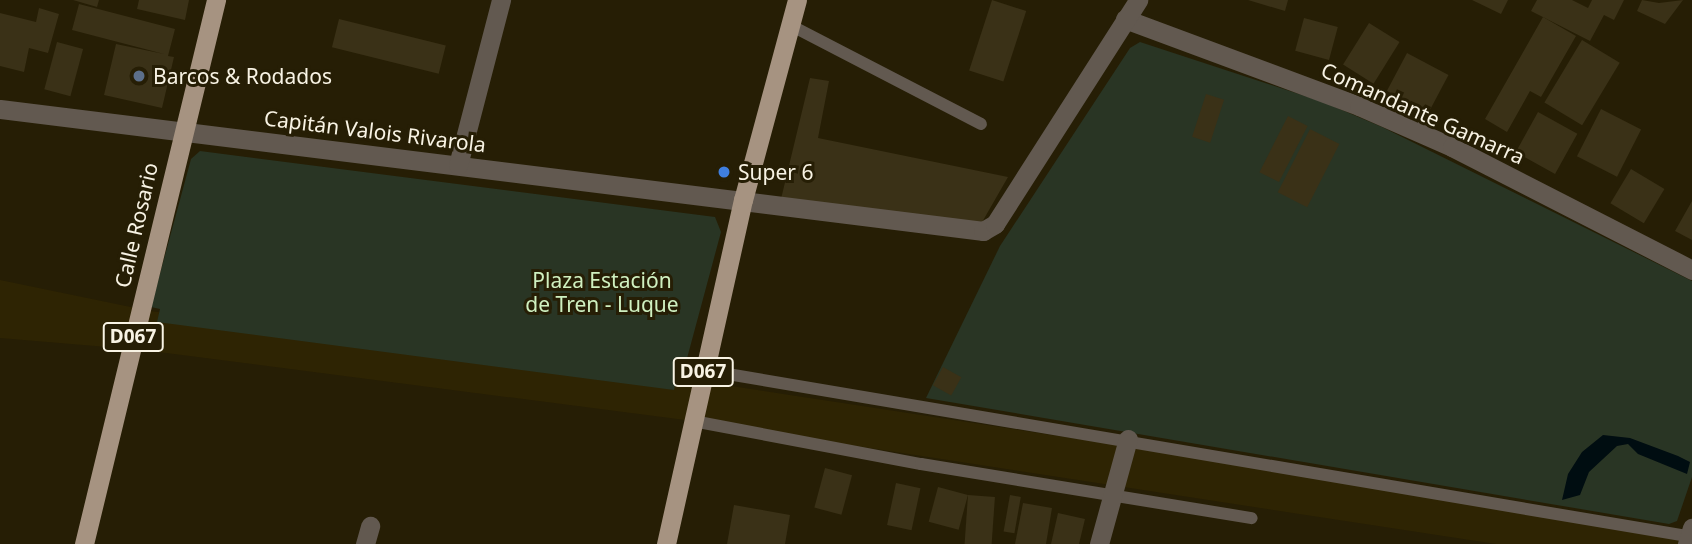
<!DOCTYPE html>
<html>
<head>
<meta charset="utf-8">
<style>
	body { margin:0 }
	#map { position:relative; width:1692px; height:544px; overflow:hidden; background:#261e05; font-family:"Noto Sans",sans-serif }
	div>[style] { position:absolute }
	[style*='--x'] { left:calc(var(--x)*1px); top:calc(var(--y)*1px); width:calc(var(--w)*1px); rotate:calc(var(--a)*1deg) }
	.built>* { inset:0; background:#2e2403 }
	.green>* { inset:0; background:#293524 }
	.water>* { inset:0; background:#000d11 }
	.building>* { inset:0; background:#3a3117; transform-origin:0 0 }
	.service>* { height:12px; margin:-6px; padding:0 6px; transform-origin:6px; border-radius:6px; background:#625950 }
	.minor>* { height:19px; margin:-9.5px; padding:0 9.5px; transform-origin:9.5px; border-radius:9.5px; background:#625950 }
	.primary>* { height:19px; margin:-9.5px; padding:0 9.5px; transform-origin:9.5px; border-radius:9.5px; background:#a69381 }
	.dots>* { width:19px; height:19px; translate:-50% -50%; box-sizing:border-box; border:4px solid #261e05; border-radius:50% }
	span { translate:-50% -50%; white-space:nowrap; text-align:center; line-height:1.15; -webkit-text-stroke:6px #261e05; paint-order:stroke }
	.shield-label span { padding:2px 5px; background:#261e05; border:2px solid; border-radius:5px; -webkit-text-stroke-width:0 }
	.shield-label { font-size:19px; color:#f8f3e4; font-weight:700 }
	.poi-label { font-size:21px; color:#f8f3e4 }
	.left { translate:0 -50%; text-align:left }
	.street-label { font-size:21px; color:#f8f3e4 }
	.park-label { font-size:21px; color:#cff0c0 }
</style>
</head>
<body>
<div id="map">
	<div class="built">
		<i style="clip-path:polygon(0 280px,150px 311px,699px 381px,1692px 533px,1692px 544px,1496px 544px,693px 421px,143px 350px,0 338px)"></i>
	</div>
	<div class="green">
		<i style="clip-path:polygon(1140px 42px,1323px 102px,1382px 127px,1692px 281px,1692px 477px,1677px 521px,1669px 524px,926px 398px,1000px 246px,1130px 48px)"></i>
		<i style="clip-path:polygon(200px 151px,715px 217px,721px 232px,682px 377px,677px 377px,674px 390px,157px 322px,160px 309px,151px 307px,191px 159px)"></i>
	</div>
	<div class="water">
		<i style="clip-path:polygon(1603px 435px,1630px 438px,1678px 456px,1690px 462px,1687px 474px,1638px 454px,1628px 444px,1617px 446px,1589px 472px,1580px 495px,1562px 500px,1568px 474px,1582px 452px)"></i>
	</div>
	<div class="building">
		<i style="clip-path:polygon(73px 0,99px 0,97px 7px)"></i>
		<i style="clip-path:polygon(139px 0,189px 0,185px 20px,137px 9px)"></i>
		<i style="left:992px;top:0;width:36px;height:74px;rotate:18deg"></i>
		<i style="clip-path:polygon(1248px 0,1288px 0,1285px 11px)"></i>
		<i style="clip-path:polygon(1472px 0,1508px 0,1501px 14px)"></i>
		<i style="clip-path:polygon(1537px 0,1572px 0,1588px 8px,1592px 0,1624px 0,1614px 20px,1604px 15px,1590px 41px,1531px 11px)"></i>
		<i style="clip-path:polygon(1642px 0,1659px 3px,1683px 0,1665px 24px,1637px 11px)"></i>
		<i style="clip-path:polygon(79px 4px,175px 29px,168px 56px,174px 57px,162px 108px,104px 95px,116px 44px,164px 54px,72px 30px)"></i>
		<i style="clip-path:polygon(39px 8px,59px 14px,48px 53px,29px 48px,24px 72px,0 66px,0 13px,36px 22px)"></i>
		<i style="clip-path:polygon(1543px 17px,1576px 36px,1541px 97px,1530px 91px,1507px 132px,1485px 119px)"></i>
		<i style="left:1304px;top:18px;width:35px;height:34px;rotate:15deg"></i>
		<i style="left:339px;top:19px;width:110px;height:29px;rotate:14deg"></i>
		<i style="left:1369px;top:23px;width:36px;height:49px;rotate:32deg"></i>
		<i style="left:1582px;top:40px;width:44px;height:73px;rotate:31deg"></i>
		<i style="left:57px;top:42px;width:27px;height:49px;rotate:15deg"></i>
		<i style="left:1407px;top:53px;width:47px;height:43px;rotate:28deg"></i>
		<i style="clip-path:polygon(810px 78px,829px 81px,818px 138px,1008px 177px,981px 224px,781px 199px)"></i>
		<i style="left:1206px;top:94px;width:19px;height:45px;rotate:18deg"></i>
		<i style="left:1601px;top:109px;width:45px;height:53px;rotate:27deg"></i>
		<i style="left:1538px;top:112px;width:45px;height:46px;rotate:29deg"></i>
		<i style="left:1288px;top:116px;width:22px;height:63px;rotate:27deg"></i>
		<i style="left:1310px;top:129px;width:33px;height:71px;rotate:27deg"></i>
		<i style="left:1631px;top:169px;width:39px;height:40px;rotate:31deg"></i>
		<i style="clip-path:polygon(1692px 201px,1692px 240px,1675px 231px)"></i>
		<i style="left:943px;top:367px;width:21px;height:21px;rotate:29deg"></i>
		<i style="left:825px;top:468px;width:28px;height:41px;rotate:15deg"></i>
		<i style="left:896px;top:483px;width:25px;height:43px;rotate:12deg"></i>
		<i style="left:938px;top:487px;width:31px;height:36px;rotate:15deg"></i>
		<i style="left:968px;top:495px;width:27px;height:49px;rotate:4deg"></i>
		<i style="left:1010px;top:495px;width:11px;height:37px;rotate:10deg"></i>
		<i style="clip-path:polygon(1023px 503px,1052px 508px,1046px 544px,1015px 544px)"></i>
		<i style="clip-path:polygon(734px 505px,790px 515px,785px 544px,727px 544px)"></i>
		<i style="clip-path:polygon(1058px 513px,1085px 519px,1079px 544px,1051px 544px)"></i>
	</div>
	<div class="service">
		<i style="--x:790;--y:25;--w:215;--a:27.4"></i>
		<i style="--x:704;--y:370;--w:1002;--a:9.59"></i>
		<i style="--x:693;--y:421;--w:232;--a:10.7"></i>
		<i style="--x:921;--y:464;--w:335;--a:9.3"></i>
	</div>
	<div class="minor">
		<i style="--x:1125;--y:19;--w:250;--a:20.4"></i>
		<i style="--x:1359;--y:106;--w:102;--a:23.8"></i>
		<i style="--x:1452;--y:147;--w:270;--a:27.1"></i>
		<i style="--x:0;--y:109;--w:991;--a:7.07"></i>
		<i style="--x:983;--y:231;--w:14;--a:-30"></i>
		<i style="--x:995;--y:224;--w:266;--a:-57.4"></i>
		<i style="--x:458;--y:165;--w:171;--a:-75.4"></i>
		<i style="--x:365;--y:544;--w:19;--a:-74"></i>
		<i style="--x:1099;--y:544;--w:109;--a:-74.6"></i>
		<i style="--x:1687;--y:544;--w:17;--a:-73"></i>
	</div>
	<div class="primary">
		<i style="--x:84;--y:544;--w:560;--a:-76.36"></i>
		<i style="--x:666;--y:544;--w:353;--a:-77.4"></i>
		<i style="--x:743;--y:200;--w:207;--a:-74.9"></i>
	</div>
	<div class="dots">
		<i style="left:139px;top:76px;background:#5c6f8a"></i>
		<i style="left:724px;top:172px;background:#3f7fe0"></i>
	</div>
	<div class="shield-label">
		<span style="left:133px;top:337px">D067</span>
		<span style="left:703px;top:372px">D067</span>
	</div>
	<div class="poi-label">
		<span class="left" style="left:153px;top:76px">Barcos &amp; Rodados</span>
		<span class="left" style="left:738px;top:172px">Super 6</span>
	</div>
	<div class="street-label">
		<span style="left:1423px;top:113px;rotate:24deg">Comandante Gamarra</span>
		<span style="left:375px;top:131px;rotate:7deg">Capitán Valois Rivarola</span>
		<span style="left:136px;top:225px;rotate:-77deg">Calle Rosario</span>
	</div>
	<div class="park-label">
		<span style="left:602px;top:292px">Plaza Estación<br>de Tren - Luque</span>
	</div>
</div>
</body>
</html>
